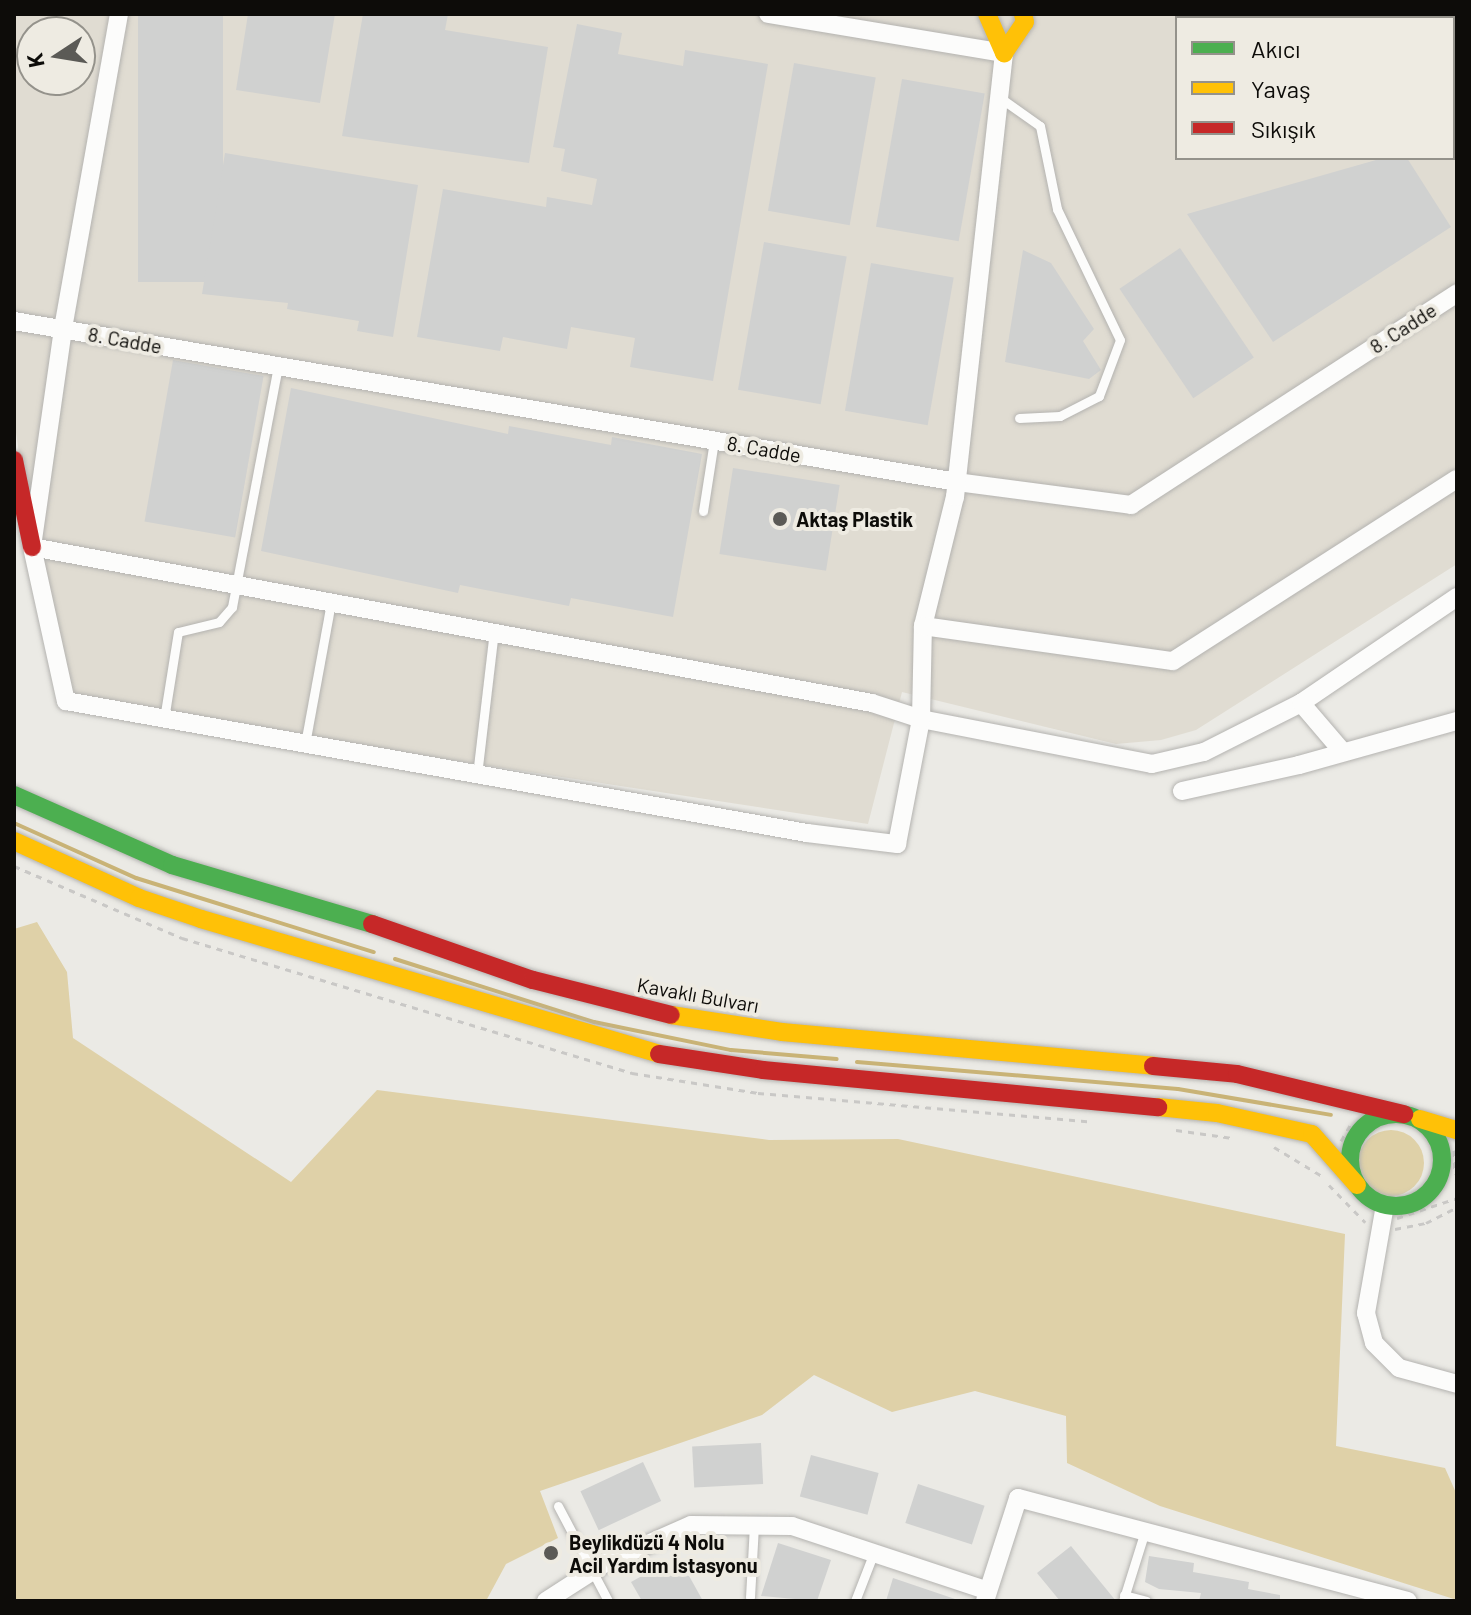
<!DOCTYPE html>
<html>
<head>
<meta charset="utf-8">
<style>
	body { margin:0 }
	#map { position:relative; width:1471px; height:1615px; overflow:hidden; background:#ebeae5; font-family:Barlow,sans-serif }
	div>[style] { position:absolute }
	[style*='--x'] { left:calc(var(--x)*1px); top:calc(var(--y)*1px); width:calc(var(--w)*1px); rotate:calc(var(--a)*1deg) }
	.built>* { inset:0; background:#e0dcd2 }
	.green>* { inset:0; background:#dfd1a8 }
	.round { border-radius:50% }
	.stream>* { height:4px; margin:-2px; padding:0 2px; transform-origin:2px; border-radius:2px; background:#c9b376 }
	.building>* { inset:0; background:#d0d1d0; transform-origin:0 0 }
	.path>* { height:3px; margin-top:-1.5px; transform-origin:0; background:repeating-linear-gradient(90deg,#c9c8c6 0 6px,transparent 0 12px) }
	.roads { filter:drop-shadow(0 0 2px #b4b3b0) drop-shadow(0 0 2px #b4b3b0) }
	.lane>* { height:9px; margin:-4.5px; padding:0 4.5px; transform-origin:4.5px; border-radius:4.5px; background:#fcfcfb }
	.street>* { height:18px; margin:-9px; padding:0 9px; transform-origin:9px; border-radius:9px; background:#fcfcfb }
	.fast>* { height:18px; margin:-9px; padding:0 9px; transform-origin:9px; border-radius:9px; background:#4caf50 }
	.fast>.ring { margin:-9px; padding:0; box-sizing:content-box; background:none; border:18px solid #4caf50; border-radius:50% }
	.slow>* { height:18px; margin:-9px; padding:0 9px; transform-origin:9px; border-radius:9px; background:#ffc107 }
	.jam>* { height:18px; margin:-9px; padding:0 9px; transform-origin:9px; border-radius:9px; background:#c62828 }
	.dots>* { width:22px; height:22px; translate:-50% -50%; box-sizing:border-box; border:4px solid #eeebe2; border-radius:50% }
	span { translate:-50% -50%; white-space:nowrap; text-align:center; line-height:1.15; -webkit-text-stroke:8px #eeebe2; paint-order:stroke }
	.street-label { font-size:20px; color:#0d0c09 }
	.poi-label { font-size:20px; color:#0d0c09; font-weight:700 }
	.left { translate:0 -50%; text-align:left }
	.frame { position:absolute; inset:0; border:16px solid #0d0c09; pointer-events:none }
	.legend { position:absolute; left:1175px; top:16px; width:280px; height:144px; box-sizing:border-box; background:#eeebe2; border:2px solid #94928b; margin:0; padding:10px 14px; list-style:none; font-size:24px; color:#0d0c09 }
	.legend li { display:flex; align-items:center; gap:16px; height:40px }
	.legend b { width:40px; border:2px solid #94928b }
	.north { position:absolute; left:16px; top:16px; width:80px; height:80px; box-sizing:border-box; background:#eeebe2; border:2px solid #94928b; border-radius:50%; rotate:258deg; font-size:22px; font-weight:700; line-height:32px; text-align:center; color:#0d0c09 }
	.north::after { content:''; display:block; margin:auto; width:28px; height:36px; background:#5b5a56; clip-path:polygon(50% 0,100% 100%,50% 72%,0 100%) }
</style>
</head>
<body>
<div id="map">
	<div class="built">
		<i style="clip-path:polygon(evenodd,14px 14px,1457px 14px,1457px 564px,1196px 730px,1161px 740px,1116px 744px,902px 692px,868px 824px,66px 701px,32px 547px,14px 418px,14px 14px,1177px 18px,1453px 18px,1453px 158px,1177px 158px,1177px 18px,14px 14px,32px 32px,80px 32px,80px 80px,32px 80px,32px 32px)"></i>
	</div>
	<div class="green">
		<i style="clip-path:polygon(37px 922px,67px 972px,73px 1038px,291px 1182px,377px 1090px,769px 1140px,898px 1139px,1345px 1234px,1336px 1446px,1445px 1468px,1457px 1495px,1457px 1600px,1160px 1506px,1067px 1463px,1066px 1416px,975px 1391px,892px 1412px,814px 1375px,762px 1415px,540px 1491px,558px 1538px,506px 1564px,486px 1601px,14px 1601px,14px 929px)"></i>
		<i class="round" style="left:1358px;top:1130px;width:66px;height:66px"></i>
	</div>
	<div class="stream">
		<i style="--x:14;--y:823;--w:134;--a:24.3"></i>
		<i style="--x:136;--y:878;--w:249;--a:17.3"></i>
		<i style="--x:395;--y:959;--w:209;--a:17.6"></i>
		<i style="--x:594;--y:1022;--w:140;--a:11.6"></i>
		<i style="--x:731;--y:1050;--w:106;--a:4.9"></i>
		<i style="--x:857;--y:1062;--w:322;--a:4.8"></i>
		<i style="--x:1178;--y:1089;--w:155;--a:9.6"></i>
	</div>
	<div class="building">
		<i style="left:138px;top:14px;width:85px;height:268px"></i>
		<i style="clip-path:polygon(248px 14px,335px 14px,320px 103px,236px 90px)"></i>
		<i style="clip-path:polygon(363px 14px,448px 14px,445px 30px,548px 47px,529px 163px,342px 136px)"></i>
		<i style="clip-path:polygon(577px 24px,622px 33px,618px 54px,683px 66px,685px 50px,768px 64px,713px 381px,630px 367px,635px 338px,571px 327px,567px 349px,503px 337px,500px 351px,417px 337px,443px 189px,546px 207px,547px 197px,592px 205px,597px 179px,561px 171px,565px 149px,553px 147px)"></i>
		<i style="left:794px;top:63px;width:83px;height:150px;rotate:10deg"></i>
		<i style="left:902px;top:79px;width:84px;height:150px;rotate:10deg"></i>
		<i style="clip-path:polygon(225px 153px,418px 185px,393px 337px,357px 331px,359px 321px,287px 309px,288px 303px,202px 294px)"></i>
		<i style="clip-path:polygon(1383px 158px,1407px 158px,1451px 227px,1273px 342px,1187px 214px)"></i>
		<i style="left:764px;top:242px;width:84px;height:150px;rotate:10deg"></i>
		<i style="left:1180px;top:248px;width:132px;height:73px;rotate:56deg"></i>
		<i style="clip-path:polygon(1023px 250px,1051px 263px,1094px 329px,1083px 341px,1101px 370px,1089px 379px,1005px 362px)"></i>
		<i style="left:871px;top:263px;width:84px;height:150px;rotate:10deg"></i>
		<i style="left:173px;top:360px;width:92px;height:164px;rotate:10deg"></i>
		<i style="clip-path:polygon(291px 388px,508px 434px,509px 426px,611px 445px,612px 437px,702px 454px,673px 617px,571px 598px,569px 606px,460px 585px,458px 593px,261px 551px)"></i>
		<i style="left:733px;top:468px;width:108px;height:87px;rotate:9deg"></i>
		<i style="left:761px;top:1443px;width:41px;height:69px;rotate:87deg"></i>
		<i style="left:811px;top:1455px;width:70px;height:43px;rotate:15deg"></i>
		<i style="left:643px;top:1462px;width:43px;height:69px;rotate:65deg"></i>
		<i style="left:918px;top:1484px;width:70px;height:41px;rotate:18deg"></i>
		<i style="clip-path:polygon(778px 1543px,831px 1560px,817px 1601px,761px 1596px)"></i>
		<i style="clip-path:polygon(1071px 1546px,1116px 1601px,1060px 1601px,1037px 1573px)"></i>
		<i style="clip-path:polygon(678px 1556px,703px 1601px,642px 1601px,631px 1582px)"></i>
		<i style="clip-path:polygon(1149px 1556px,1194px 1563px,1193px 1572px,1249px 1582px,1248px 1589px,1280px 1595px,1280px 1601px,1199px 1601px,1201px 1593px,1159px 1589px,1145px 1582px)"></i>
		<i style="clip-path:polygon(893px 1578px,955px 1599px,955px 1601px,886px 1601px)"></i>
	</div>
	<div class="path">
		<i style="--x:14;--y:866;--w:183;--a:23.2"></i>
		<i style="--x:182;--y:938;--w:470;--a:16.7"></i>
		<i style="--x:632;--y:1073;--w:128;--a:9"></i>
		<i style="--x:758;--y:1093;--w:336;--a:4.9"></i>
		<i style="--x:1176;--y:1130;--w:57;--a:8.1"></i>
		<i style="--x:1341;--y:1141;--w:24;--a:-60"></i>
		<i style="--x:1274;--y:1147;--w:56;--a:31.1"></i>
		<i style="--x:1454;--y:1150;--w:24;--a:88"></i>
		<i style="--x:1329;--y:1185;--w:52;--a:45.8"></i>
		<i style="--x:1397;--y:1218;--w:63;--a:-18.4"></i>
		<i style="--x:1395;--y:1229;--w:32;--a:-11"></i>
		<i style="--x:1426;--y:1223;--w:35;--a:-27"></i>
	</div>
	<div class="roads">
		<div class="lane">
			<i style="--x:999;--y:97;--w:50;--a:35.3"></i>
			<i style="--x:1040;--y:126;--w:85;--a:78.4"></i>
			<i style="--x:1057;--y:209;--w:145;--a:64.3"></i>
			<i style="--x:1120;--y:340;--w:60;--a:110.6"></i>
			<i style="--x:1099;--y:396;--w:44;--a:152.9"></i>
			<i style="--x:1060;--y:416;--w:41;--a:177.2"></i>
			<i style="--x:703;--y:511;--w:71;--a:-81.1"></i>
			<i style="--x:164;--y:719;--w:88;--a:-80.9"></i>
			<i style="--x:178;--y:632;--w:42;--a:-13.7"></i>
			<i style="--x:219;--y:622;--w:20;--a:-49"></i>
			<i style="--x:232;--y:607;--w:245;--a:-79.2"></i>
			<i style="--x:305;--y:744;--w:144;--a:-79.6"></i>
			<i style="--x:477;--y:775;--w:145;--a:-83.3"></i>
			<i style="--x:558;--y:1506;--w:107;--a:62.2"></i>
			<i style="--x:1124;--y:1595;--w:23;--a:15"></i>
			<i style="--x:750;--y:1597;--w:71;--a:-86.8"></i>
			<i style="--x:855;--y:1601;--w:53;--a:-68.8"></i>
			<i style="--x:1123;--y:1601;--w:73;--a:-72.6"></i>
		</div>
		<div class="street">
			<i style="--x:119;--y:14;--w:320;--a:100.1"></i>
			<i style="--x:63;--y:329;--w:220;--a:98.1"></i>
			<i style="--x:32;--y:547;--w:158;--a:77.6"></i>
			<i style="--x:66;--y:701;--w:753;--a:10.1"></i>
			<i style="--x:807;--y:833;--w:91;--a:7"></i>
			<i style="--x:897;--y:844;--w:127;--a:-79.1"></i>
			<i style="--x:921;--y:719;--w:235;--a:11"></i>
			<i style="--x:1152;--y:764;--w:53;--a:-13"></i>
			<i style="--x:1204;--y:752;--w:109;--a:-26.8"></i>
			<i style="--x:1301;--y:703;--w:189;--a:-34.2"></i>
			<i style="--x:1455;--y:14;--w:12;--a:81"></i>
			<i style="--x:14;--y:321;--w:957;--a:9.69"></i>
			<i style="--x:957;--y:482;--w:176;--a:7.5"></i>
			<i style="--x:1131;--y:505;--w:389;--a:-33"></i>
			<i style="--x:32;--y:547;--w:854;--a:10.52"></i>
			<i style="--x:872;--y:703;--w:52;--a:18.1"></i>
			<i style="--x:921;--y:719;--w:93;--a:-88.8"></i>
			<i style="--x:923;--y:626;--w:133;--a:-76.1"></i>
			<i style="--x:955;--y:497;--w:447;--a:-83.7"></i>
			<i style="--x:1004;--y:53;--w:239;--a:-170.6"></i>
			<i style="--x:923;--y:626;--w:252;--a:8"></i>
			<i style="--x:1173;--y:661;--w:337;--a:-32.7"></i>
			<i style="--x:1301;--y:703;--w:63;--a:49.5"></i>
			<i style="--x:1182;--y:791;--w:120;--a:-12.5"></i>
			<i style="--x:1299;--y:765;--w:164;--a:-15.6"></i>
			<i style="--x:1385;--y:1205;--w:110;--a:100"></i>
			<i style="--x:1366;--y:1313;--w:31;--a:75"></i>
			<i style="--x:1374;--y:1343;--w:35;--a:45"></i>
			<i style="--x:1399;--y:1368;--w:60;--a:15.4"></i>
			<i style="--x:546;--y:1601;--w:70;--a:-32.8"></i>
			<i style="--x:605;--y:1563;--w:94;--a:-23.8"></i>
			<i style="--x:691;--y:1525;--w:101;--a:0.6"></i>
			<i style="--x:792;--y:1526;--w:203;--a:18.3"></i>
			<i style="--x:985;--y:1601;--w:108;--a:-72.2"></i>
			<i style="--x:1018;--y:1498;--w:403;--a:14.8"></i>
		</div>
		<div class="fast">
			<i style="--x:14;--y:795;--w:173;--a:23.9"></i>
			<i style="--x:172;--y:865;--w:209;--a:16.4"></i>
			<i class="ring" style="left:1350px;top:1114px;width:74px;height:74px"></i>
		</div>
		<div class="slow">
			<i style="--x:987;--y:14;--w:43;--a:66.4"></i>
			<i style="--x:1004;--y:53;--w:37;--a:-56"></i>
			<i style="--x:1025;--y:22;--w:8;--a:-104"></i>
			<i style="--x:14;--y:841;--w:137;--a:24.5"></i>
			<i style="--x:139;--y:898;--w:65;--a:18.7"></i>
			<i style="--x:201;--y:919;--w:477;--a:16.4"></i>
			<i style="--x:671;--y:1015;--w:112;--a:8.7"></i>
			<i style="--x:782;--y:1032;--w:373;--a:5.2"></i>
			<i style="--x:1158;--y:1107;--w:59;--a:5.8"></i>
			<i style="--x:1217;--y:1113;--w:97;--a:12.5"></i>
			<i style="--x:1312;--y:1134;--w:68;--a:48.6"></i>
			<i style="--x:1420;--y:1119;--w:39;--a:17"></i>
		</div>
		<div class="jam">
			<i style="--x:14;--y:460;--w:89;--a:78.3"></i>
			<i style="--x:372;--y:924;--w:170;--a:19.2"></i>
			<i style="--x:533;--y:980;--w:142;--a:14.2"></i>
			<i style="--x:659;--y:1054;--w:105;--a:8.7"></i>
			<i style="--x:763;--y:1070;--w:397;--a:5.4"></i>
			<i style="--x:1153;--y:1066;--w:84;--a:5.4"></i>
			<i style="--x:1237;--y:1074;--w:172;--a:13.5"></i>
		</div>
	</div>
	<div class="dots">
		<i style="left:780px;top:519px;background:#5b5a56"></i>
		<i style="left:551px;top:1553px;background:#5b5a56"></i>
	</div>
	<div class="street-label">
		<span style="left:1403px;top:328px;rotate:-33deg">8. Cadde</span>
		<span style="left:125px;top:340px;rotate:10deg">8. Cadde</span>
		<span style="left:764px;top:449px;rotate:10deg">8. Cadde</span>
		<span style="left:698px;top:995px;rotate:10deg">Kavaklı Bulvarı</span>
	</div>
	<div class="poi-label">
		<span class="left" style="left:796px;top:519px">Aktaş Plastik</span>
		<span class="left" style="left:569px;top:1554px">Beylikdüzü 4 Nolu<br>Acil Yardım İstasyonu</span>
	</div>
	<div class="frame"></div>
	<ul class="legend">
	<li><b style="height:10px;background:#4caf50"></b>Akıcı</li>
	<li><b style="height:10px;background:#ffc107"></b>Yavaş</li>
	<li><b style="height:10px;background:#c62828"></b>Sıkışık</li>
	</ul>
	<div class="north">K</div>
</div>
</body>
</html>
